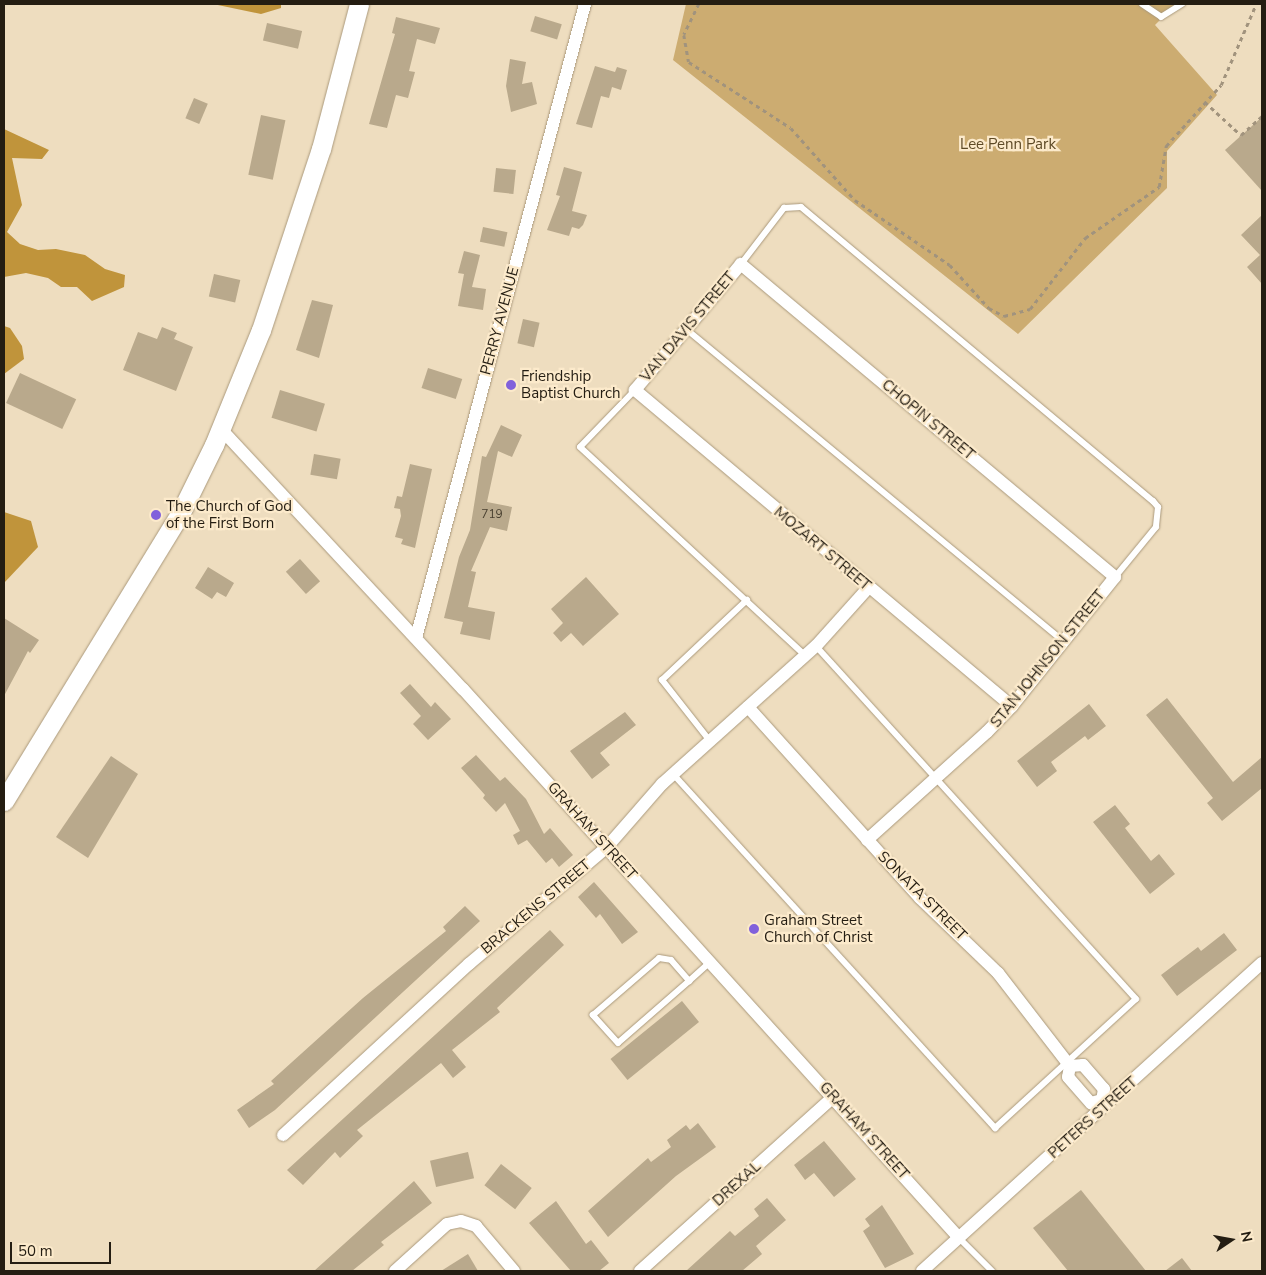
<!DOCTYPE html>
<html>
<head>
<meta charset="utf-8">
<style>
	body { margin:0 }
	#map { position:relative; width:1266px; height:1275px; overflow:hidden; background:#eeddbf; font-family:"Nunito Sans",sans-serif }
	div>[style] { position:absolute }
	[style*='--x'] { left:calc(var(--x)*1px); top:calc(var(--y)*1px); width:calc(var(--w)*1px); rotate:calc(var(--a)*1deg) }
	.green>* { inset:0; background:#ccac71 }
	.forest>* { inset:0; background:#c0943b }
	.building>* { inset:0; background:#b9a98c; transform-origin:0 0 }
	.path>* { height:2.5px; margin-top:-1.25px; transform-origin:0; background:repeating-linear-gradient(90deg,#a1937d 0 4px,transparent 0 8px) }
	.roads { filter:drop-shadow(0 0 1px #aa997c) drop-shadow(0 0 1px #aa997c) }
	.lane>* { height:6px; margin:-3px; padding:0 3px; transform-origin:3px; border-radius:3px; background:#fff }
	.street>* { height:12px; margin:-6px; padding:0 6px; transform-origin:6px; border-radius:6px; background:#fff }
	.primary>* { height:19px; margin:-9.5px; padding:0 9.5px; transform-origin:9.5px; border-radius:9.5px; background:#fff }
	.dots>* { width:14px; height:14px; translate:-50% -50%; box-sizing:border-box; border:2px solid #fceacb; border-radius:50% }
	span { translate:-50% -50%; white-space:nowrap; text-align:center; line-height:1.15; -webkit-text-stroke:4.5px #fceacb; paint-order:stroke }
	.number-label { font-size:12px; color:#494030 }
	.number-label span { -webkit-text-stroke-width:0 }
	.park-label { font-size:15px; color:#5d4925 }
	.street-label { font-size:15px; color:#241d12 }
	.poi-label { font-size:15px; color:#241d12 }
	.left { translate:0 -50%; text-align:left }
	.frame { position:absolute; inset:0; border:5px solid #241d12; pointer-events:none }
	.north { position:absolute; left:1206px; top:1215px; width:50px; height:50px; -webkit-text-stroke:4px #fceacb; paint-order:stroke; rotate:78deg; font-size:14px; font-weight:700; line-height:20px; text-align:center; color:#241d12 }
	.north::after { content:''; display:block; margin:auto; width:18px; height:22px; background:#241d12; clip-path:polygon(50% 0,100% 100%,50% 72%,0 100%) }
	.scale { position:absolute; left:10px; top:1242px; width:101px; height:22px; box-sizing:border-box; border:2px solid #241d12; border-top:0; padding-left:6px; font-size:15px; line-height:18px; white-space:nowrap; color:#241d12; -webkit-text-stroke:4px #fceacb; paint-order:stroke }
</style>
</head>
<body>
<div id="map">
	<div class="green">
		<i style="clip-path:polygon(686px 4px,1176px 4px,1155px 25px,1217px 95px,1167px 151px,1167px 188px,1018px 334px,673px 60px)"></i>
	</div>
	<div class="forest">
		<i style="clip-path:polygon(213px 4px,281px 4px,281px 8px,261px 14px)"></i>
		<i style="clip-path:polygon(4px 129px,49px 150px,42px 159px,12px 158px,22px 205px,7px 232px,20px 244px,38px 250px,56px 249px,85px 255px,105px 269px,125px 275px,124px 287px,92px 301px,77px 287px,61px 287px,48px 278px,26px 273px,4px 277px)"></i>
		<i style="clip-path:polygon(4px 326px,10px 328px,22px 346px,24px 359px,4px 374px)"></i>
		<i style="clip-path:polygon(4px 512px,31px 521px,38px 547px,4px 583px)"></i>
	</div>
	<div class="building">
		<i style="left:535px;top:16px;width:28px;height:16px;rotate:17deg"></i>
		<i style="clip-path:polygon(396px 17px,440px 28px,435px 44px,417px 39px,409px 71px,415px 72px,408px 98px,396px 95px,387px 128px,369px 124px,395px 34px,392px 33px)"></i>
		<i style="left:267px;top:23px;width:36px;height:18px;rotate:13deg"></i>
		<i style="clip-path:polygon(510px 59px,526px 62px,522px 84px,532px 82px,537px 104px,511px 112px,506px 86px)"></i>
		<i style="clip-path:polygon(595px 66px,615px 72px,617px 67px,627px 70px,621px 90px,612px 87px,609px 98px,601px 96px,592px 128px,576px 124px)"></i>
		<i style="left:194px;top:98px;width:15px;height:22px;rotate:23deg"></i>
		<i style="left:261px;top:115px;width:25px;height:61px;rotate:12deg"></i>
		<i style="clip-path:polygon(1262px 117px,1262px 191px,1225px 150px)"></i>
		<i style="clip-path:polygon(564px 167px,582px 172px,572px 211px,587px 215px,583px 225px,579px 229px,572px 227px,569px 236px,547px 230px,560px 196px,556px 195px)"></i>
		<i style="left:496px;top:168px;width:20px;height:24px;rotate:6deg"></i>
		<i style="clip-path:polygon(1262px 215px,1262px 284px,1247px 267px,1260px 255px,1241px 235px)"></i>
		<i style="left:483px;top:227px;width:25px;height:15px;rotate:12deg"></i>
		<i style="clip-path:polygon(464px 251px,480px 255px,472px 287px,486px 289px,483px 310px,458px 306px,464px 274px,458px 273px)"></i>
		<i style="left:214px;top:274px;width:27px;height:23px;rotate:13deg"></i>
		<i style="clip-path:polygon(312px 300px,333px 305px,319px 358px,296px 350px)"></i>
		<i style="left:523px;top:319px;width:17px;height:25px;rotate:13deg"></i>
		<i style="clip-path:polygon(162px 327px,177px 333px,174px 339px,193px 347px,176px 391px,123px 370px,138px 332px,157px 339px)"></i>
		<i style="left:428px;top:368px;width:36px;height:21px;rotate:18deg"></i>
		<i style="left:20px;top:373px;width:62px;height:33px;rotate:25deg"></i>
		<i style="left:280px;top:390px;width:47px;height:29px;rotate:17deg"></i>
		<i style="clip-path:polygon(501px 425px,522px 435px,512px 457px,498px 451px,487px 502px,512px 507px,507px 531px,490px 527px,471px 571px,476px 572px,468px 607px,495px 612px,490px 640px,460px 634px,463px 622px,444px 618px,459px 557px,470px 530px,482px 456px,486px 457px)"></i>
		<i style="left:314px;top:454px;width:27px;height:21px;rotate:10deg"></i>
		<i style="clip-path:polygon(410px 464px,432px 469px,415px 548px,401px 544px,403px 539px,395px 537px,401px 516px,400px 509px,394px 508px,397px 496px,402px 497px)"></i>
		<i style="left:300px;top:559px;width:30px;height:19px;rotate:48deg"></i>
		<i style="clip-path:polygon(208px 567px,234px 583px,226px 597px,217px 592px,212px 599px,195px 588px)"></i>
		<i style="clip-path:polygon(586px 577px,619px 614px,583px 646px,571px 633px,561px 642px,553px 633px,563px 623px,551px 609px)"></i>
		<i style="clip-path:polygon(4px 618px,39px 640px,30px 653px,28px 651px,4px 696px)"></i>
		<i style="clip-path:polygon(410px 684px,431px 707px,435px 702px,451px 719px,428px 740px,413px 724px,421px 716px,400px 693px)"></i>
		<i style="clip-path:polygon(1167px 698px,1233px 782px,1262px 757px,1262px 788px,1222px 821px,1207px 803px,1213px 798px,1146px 715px)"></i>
		<i style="clip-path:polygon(1089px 704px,1106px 726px,1088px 740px,1085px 736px,1051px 762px,1057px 771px,1037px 787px,1017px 761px)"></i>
		<i style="clip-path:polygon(625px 712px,636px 725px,600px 753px,610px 765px,592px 779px,570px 751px)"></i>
		<i style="clip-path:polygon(476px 755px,500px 781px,505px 777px,526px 799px,544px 834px,550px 828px,573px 855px,559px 867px,552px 858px,546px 863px,527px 840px,518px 845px,513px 835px,520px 831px,505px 803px,496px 812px,483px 798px,485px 795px,461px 768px)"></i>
		<i style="clip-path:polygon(111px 756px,138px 774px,88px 858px,56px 837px)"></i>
		<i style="clip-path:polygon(1115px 805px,1130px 824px,1125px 828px,1151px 861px,1159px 854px,1175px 874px,1150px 894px,1093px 822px)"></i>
		<i style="clip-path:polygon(594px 882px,638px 932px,622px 944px,600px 914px,596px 918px,578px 897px)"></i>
		<i style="clip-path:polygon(465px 906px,480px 921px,275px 1110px,249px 1128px,237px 1110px,274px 1084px,271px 1081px,363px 998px,446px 931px,443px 927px)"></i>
		<i style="clip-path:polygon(550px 930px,564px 945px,497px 1008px,500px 1012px,452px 1050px,466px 1067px,453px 1078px,441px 1063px,357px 1130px,363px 1136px,340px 1158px,335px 1152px,303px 1185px,287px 1170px)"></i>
		<i style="clip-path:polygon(1224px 933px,1237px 950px,1177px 996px,1161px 975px,1198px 947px,1201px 951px)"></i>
		<i style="left:682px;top:1001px;width:27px;height:92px;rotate:51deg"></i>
		<i style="clip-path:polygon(698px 1123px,716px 1147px,676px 1176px,608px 1237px,588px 1211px,648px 1158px,651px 1162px,671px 1147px,667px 1140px,686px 1125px,690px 1130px)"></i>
		<i style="clip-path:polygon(824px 1141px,856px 1179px,834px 1197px,814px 1173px,805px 1180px,794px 1165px)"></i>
		<i style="left:468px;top:1152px;width:27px;height:39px;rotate:77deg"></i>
		<i style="left:501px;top:1164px;width:39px;height:27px;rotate:38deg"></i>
		<i style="clip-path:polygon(414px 1181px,432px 1203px,381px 1242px,384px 1245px,352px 1271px,314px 1271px)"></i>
		<i style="clip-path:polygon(1081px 1190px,1146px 1271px,1068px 1271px,1033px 1228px)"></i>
		<i style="clip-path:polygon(767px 1198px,786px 1220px,756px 1246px,762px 1254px,742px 1271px,686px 1271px,730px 1231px,735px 1236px,759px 1216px,754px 1209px)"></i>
		<i style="clip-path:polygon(556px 1201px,586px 1244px,591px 1240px,609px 1263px,599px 1271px,571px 1271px,529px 1223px)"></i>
		<i style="clip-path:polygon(882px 1205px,914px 1254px,885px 1268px,863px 1231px,870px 1226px,865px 1219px)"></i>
		<i style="clip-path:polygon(468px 1254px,478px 1271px,441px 1271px)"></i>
		<i style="clip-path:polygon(1182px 1258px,1192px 1271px,1165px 1271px)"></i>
	</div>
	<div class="path">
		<i style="--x:699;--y:4;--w:34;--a:116"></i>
		<i style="--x:684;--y:35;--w:27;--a:80"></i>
		<i style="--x:689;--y:62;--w:121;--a:32.9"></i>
		<i style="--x:791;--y:128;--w:96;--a:48.4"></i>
		<i style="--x:855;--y:200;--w:115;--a:34.4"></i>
		<i style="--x:950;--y:265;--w:58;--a:47.8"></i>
		<i style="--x:989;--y:308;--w:17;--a:28"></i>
		<i style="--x:1004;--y:316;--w:27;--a:-15"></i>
		<i style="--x:1030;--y:309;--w:90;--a:-52.2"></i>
		<i style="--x:1085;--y:238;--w:90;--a:-34.6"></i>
		<i style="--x:1159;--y:187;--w:42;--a:-80.3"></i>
		<i style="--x:1166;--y:146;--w:82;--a:-48"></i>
		<i style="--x:1221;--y:85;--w:88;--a:-66.6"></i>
		<i style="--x:1205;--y:102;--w:49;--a:42.5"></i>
		<i style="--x:1241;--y:135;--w:28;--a:-42"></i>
	</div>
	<div class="roads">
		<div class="lane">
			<i style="--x:1142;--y:4;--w:23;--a:34"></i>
			<i style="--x:1161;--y:17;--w:25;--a:-32"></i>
			<i style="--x:741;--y:264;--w:71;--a:-52.5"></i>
			<i style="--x:784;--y:208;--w:17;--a:-3"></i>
			<i style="--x:801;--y:207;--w:459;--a:39.9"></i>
			<i style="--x:1153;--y:501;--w:8;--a:50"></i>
			<i style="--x:1158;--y:507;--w:20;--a:96"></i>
			<i style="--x:1156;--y:527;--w:65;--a:129.4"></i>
			<i style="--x:686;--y:329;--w:489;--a:39.6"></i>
			<i style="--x:635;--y:390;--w:79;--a:134"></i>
			<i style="--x:580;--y:447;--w:308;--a:42.8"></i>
			<i style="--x:710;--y:741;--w:78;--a:-128.2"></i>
			<i style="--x:662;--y:680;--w:117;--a:-43.3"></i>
			<i style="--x:673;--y:774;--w:479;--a:47.7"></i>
			<i style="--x:995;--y:1128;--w:191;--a:-42.5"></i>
			<i style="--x:1136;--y:999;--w:476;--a:-132.2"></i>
			<i style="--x:689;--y:981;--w:94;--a:138.9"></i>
			<i style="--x:618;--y:1043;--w:38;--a:-132"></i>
			<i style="--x:593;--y:1015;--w:87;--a:-40.8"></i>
			<i style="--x:659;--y:958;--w:12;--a:9"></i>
			<i style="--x:671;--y:960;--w:28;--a:49"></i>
			<i style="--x:689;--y:981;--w:28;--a:-42"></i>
			<i style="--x:959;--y:1238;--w:47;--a:45"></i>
		</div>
		<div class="street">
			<i style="--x:221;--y:429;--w:355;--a:47.1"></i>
			<i style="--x:463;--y:689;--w:740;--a:47.9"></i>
			<i style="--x:416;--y:638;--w:656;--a:-75.07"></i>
			<i style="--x:748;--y:707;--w:257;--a:48"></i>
			<i style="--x:920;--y:898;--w:108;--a:43.9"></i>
			<i style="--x:998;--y:973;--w:118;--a:52.3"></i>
			<i style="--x:867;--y:840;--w:161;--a:-42"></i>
			<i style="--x:987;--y:732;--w:36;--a:-46"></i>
			<i style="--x:1012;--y:706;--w:165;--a:-51.4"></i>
			<i style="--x:1115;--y:577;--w:488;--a:-140.1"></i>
			<i style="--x:741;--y:264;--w:165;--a:130.1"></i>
			<i style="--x:635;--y:390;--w:492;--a:40"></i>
			<i style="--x:1070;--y:1066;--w:11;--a:100"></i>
			<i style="--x:1068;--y:1077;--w:35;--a:49"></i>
			<i style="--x:1091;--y:1103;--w:11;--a:-15"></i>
			<i style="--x:1070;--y:1066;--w:13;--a:-4"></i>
			<i style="--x:1083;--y:1065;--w:32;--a:49"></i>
			<i style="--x:1104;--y:1089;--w:11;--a:100"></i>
			<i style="--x:283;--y:1135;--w:253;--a:-42.6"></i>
			<i style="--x:469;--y:964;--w:181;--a:-40.3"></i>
			<i style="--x:607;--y:847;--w:84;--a:-48.9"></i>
			<i style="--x:662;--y:784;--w:207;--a:-41.9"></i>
			<i style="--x:816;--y:646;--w:78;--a:-48.1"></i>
			<i style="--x:395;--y:1271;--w:70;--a:-42.1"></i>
			<i style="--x:447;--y:1224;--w:14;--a:-12"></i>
			<i style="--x:461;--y:1221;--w:16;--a:18"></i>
			<i style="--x:476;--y:1226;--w:59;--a:49.8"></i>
			<i style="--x:640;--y:1271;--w:260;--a:-42"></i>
			<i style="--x:922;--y:1271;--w:459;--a:-42.2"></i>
		</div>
		<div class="primary">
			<i style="--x:4;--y:801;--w:337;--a:-58.5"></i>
			<i style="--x:180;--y:514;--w:77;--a:-63.8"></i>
			<i style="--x:214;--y:445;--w:124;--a:-67.8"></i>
			<i style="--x:261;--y:330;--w:191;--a:-71.7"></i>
			<i style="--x:321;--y:149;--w:150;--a:-75.3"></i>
		</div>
	</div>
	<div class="dots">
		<i style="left:511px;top:385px;background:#8161db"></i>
		<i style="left:156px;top:515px;background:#8161db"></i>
		<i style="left:754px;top:929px;background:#8161db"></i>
	</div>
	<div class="number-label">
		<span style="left:492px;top:515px">719</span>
	</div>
	<div class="park-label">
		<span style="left:1008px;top:145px">Lee Penn Park</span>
	</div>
	<div class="street-label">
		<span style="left:500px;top:321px;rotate:-75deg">PERRY AVENUE</span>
		<span style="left:688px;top:327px;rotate:-50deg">VAN DAVIS STREET</span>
		<span style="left:928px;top:420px;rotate:40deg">CHOPIN STREET</span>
		<span style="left:822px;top:549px;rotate:40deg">MOZART STREET</span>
		<span style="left:1048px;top:659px;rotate:-51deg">STAN JOHNSON STREET</span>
		<span style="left:592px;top:831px;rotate:48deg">GRAHAM STREET</span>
		<span style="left:922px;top:896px;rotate:45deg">SONATA STREET</span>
		<span style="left:536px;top:907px;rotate:-40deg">BRACKENS STREET</span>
		<span style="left:1093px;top:1118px;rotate:-42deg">PETERS STREET</span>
		<span style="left:864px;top:1131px;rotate:48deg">GRAHAM STREET</span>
		<span style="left:737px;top:1184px;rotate:-42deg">DREXAL</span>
	</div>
	<div class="poi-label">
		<span class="left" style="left:521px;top:385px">Friendship<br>Baptist Church</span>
		<span class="left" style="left:166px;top:515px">The Church of God<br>of the First Born</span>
		<span class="left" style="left:764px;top:929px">Graham Street<br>Church of Christ</span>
	</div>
	<div class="frame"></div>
	<div class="north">N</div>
	<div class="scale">50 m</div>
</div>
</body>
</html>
